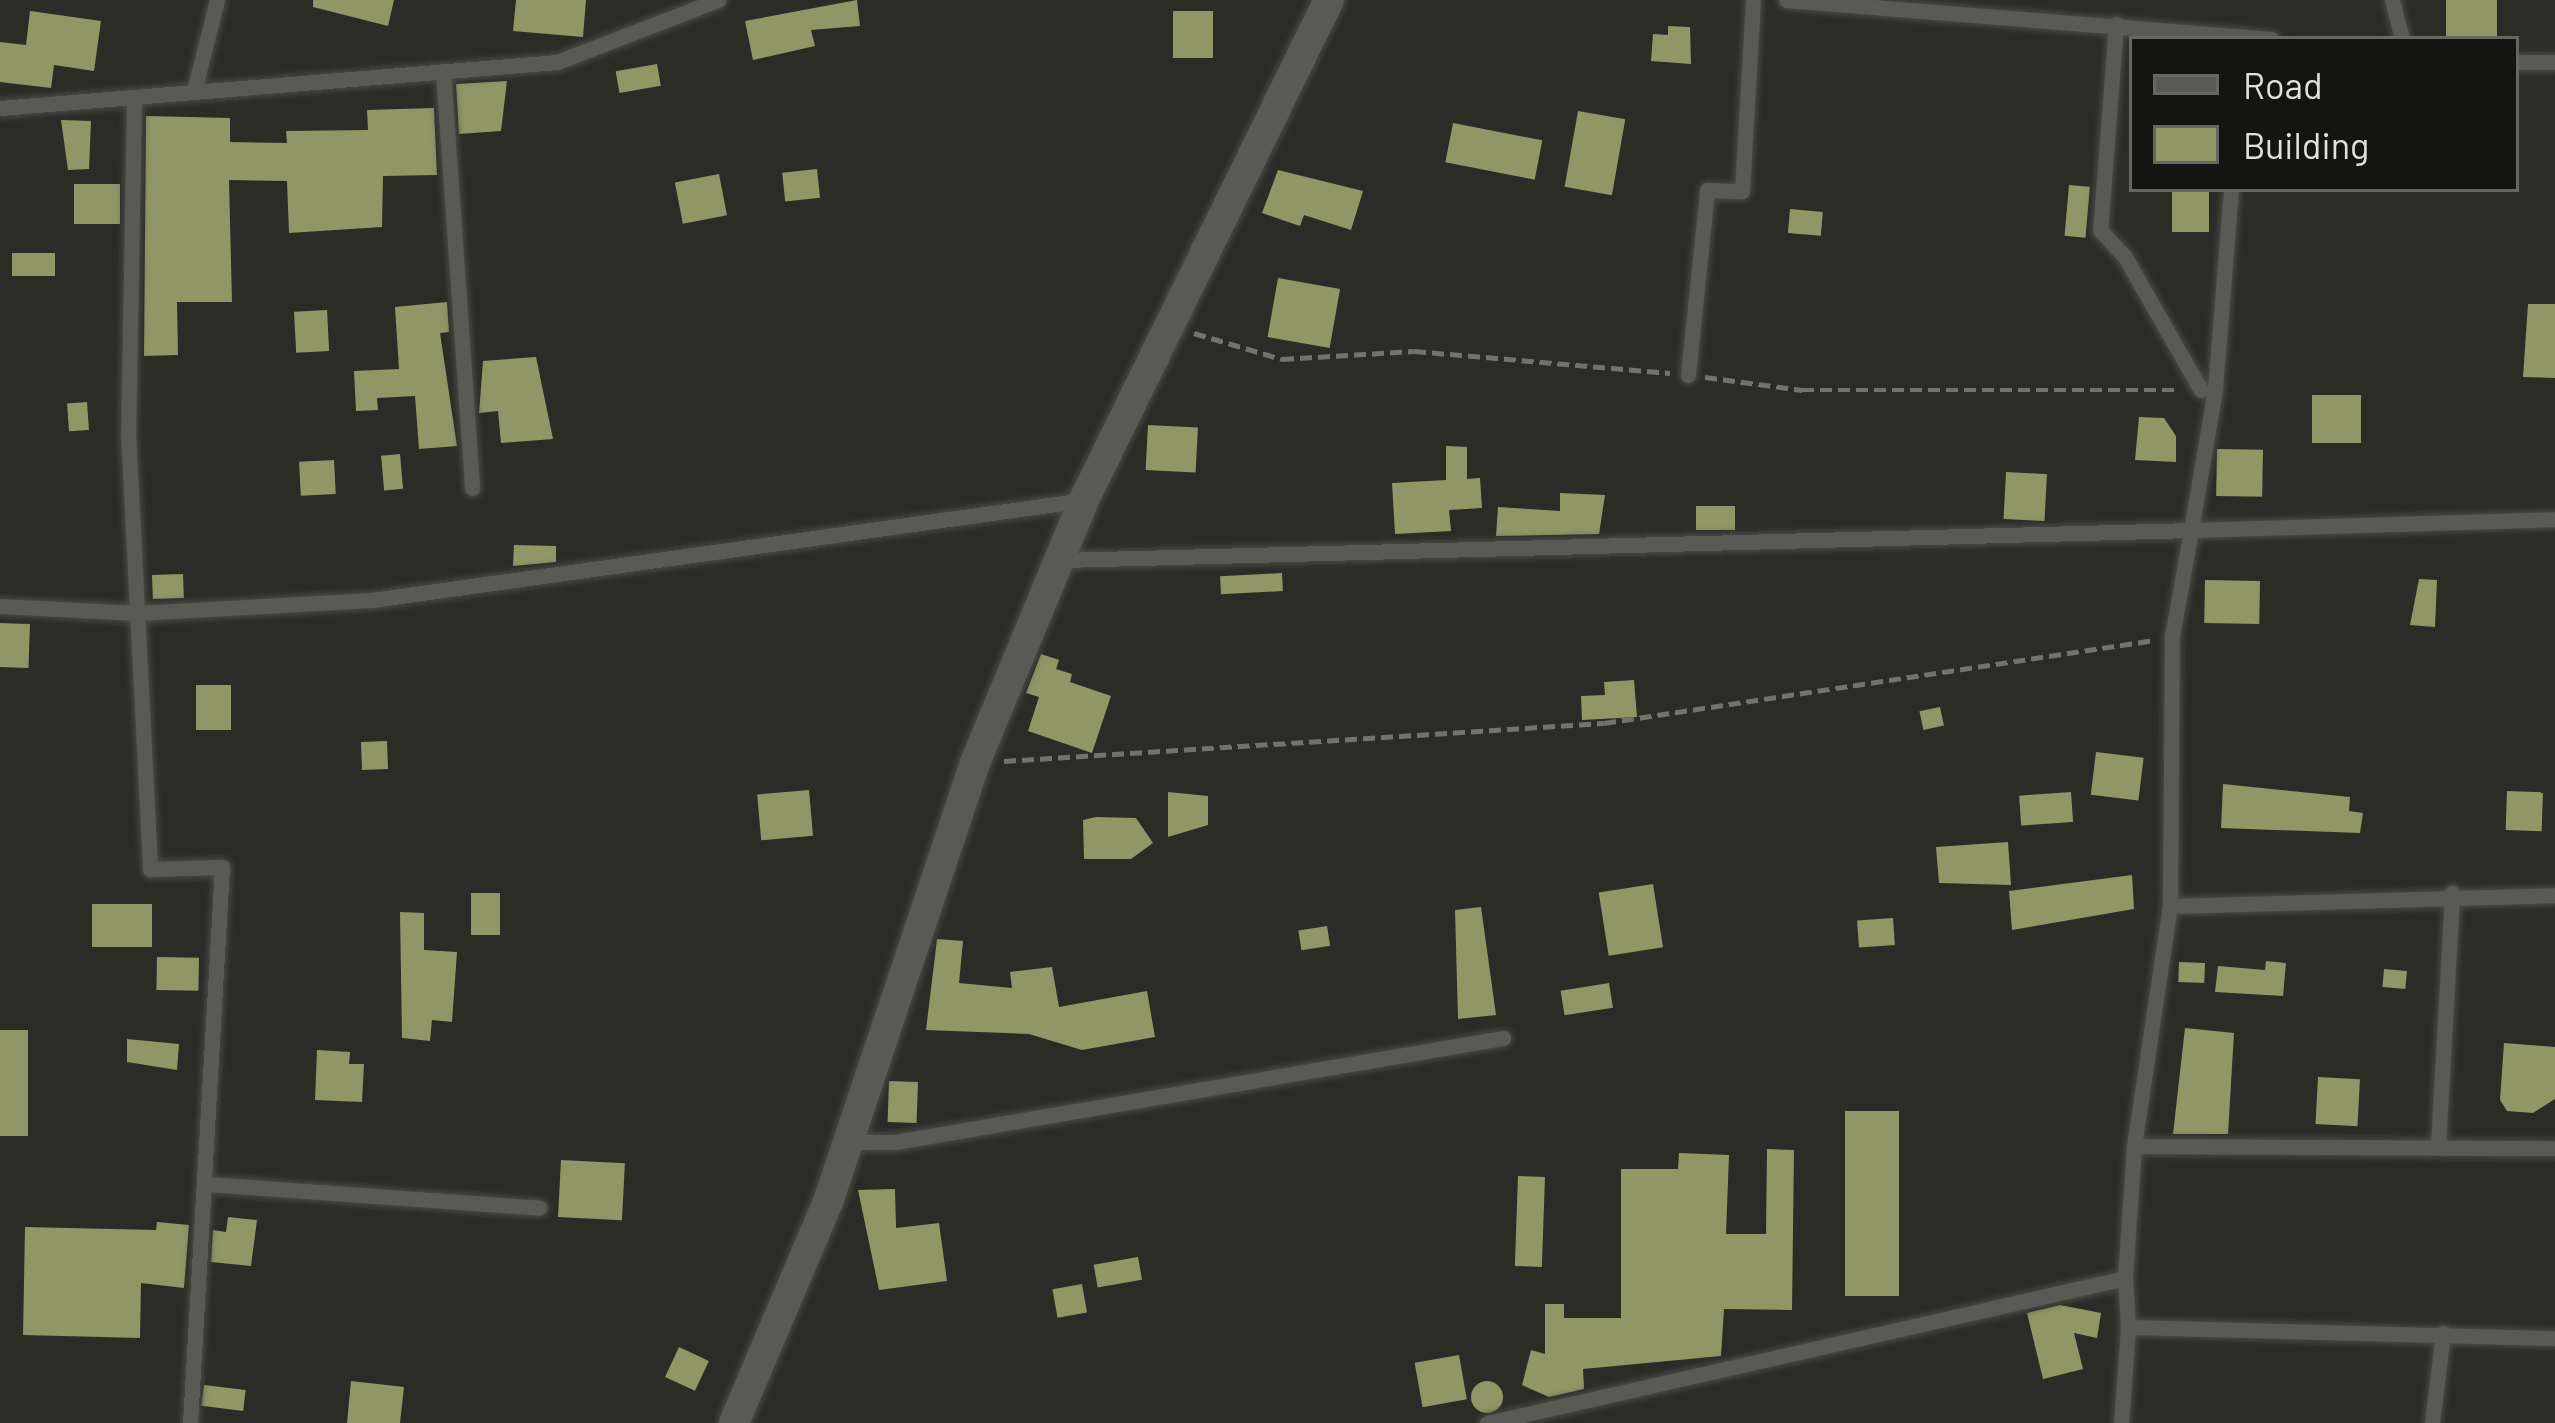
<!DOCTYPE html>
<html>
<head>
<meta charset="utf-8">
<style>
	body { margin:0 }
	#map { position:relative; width:2555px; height:1423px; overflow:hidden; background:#2c2c27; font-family:Barlow,sans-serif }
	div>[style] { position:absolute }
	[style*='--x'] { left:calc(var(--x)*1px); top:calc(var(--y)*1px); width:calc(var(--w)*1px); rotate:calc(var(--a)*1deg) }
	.building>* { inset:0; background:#909666; transform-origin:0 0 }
	.round { border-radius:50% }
	.path>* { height:4.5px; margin-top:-2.25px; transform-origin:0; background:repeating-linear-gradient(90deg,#72726e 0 12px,transparent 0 18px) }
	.roads { filter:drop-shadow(0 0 3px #494a45) drop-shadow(0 0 3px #494a45) }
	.service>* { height:15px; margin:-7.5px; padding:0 7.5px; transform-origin:7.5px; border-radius:7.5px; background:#595a54 }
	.minor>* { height:30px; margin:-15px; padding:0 15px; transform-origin:15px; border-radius:15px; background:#595a54 }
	span { translate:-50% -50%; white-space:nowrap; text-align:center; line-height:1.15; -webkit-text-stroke:12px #141512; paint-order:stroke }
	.legend { position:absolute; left:2129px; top:36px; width:390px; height:156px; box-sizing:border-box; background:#141512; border:3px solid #666763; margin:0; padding:15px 21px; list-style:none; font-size:36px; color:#e0e1dd }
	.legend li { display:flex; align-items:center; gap:24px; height:60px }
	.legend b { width:60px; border:3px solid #666763 }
</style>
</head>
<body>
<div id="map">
	<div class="building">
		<i style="clip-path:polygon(313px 0,394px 0,388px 26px,313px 7px)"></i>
		<i style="clip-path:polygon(516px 0,586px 0,583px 37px,513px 31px)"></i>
		<i style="clip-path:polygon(857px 0,860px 26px,811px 30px,815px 46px,753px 60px,745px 21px)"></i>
		<i style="left:2446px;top:0;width:51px;height:39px"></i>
		<i style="clip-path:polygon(30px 11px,101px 21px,94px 71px,54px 65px,51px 88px,0 82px,0 42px,26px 45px)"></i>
		<i style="left:1213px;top:11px;width:47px;height:40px;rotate:90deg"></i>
		<i style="clip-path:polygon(1668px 26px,1690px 27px,1691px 64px,1651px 61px,1653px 34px,1668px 35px)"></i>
		<i style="left:657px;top:64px;width:22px;height:42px;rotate:80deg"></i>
		<i style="clip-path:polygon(507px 81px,501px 131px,459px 134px,456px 84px)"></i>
		<i style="clip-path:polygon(434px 108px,437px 175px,383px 176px,382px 227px,289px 233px,287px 181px,229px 180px,232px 302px,177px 302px,178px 355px,144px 356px,146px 116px,230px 118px,230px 142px,287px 143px,286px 131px,368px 130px,367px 110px)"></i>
		<i style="left:1578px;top:111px;width:48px;height:77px;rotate:10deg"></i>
		<i style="clip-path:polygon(61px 120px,91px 121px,89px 169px,68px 170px)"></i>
		<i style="left:1453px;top:123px;width:91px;height:40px;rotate:11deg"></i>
		<i style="left:817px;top:169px;width:29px;height:35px;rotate:84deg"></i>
		<i style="clip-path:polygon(1278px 170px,1363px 191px,1351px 230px,1304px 215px,1300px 226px,1262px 213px)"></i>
		<i style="left:719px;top:174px;width:42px;height:45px;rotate:79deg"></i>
		<i style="left:74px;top:184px;width:46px;height:40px"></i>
		<i style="left:2069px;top:185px;width:21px;height:51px;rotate:5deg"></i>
		<i style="left:2172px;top:189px;width:37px;height:43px"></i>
		<i style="left:1790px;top:209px;width:33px;height:24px;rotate:5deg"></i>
		<i style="left:12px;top:253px;width:43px;height:23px"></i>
		<i style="left:1278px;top:278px;width:63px;height:60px;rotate:10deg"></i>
		<i style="clip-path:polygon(447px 302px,449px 332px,440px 333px,457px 446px,419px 449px,415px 396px,377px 398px,378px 410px,356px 411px,354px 371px,399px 369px,395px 307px)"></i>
		<i style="clip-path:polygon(2528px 304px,2555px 304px,2555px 378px,2523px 377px)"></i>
		<i style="left:327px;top:310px;width:41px;height:33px;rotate:87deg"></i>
		<i style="clip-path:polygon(536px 357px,553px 439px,501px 443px,498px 411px,479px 413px,483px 361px)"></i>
		<i style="left:2312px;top:395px;width:49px;height:48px"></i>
		<i style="left:87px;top:402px;width:28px;height:20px;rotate:86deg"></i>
		<i style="clip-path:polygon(2139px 417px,2164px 418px,2176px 436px,2176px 462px,2135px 460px)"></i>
		<i style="left:1148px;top:425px;width:50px;height:45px;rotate:3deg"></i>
		<i style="clip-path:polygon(1446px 446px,1467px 447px,1467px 479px,1480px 478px,1482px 508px,1449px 510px,1451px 531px,1395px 534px,1392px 483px,1446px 480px)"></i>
		<i style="left:2217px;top:449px;width:46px;height:47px;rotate:1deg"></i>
		<i style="left:400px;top:454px;width:35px;height:19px;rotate:85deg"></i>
		<i style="left:334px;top:460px;width:34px;height:35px;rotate:87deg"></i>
		<i style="left:2006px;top:472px;width:41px;height:47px;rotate:3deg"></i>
		<i style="clip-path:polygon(1560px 493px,1605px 495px,1599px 534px,1496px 536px,1498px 507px,1560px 511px)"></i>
		<i style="left:1735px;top:506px;width:24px;height:39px;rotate:90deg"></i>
		<i style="clip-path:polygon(514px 545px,556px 546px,556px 562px,513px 566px)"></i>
		<i style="left:1282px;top:573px;width:18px;height:62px;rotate:87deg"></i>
		<i style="left:183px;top:574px;width:24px;height:31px;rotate:88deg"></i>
		<i style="clip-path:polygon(2419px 579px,2437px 580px,2435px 627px,2410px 625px)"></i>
		<i style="left:2205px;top:580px;width:55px;height:43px;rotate:1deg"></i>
		<i style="left:0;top:623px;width:30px;height:44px;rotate:2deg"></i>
		<i style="clip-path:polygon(1041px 654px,1059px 660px,1056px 669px,1072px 674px,1070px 682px,1111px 696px,1092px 753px,1028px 731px,1039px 697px,1026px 693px)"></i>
		<i style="clip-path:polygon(1634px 680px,1637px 717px,1582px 720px,1581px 696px,1605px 695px,1604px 682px)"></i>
		<i style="left:196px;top:685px;width:35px;height:45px"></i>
		<i style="left:1940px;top:707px;width:19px;height:21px;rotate:78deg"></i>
		<i style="left:387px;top:741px;width:28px;height:26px;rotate:88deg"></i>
		<i style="left:2096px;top:752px;width:48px;height:43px;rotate:7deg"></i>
		<i style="clip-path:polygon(2223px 784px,2350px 797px,2349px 811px,2363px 813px,2360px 833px,2221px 828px)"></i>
		<i style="left:809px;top:790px;width:46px;height:52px;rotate:85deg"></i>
		<i style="left:2507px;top:791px;width:36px;height:39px;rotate:2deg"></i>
		<i style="clip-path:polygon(1168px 792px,1208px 796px,1208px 825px,1168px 837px)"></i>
		<i style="left:2071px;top:792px;width:30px;height:52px;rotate:86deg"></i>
		<i style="clip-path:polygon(1096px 817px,1136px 818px,1153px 843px,1131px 859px,1084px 859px,1083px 820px)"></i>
		<i style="clip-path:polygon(2008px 842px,2011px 885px,1939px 883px,1936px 847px)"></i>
		<i style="clip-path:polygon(2132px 875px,2134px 909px,2012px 930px,2009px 891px)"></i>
		<i style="left:1653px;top:884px;width:64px;height:55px;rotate:81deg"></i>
		<i style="left:471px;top:893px;width:29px;height:42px"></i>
		<i style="left:152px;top:904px;width:43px;height:60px;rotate:90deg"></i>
		<i style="clip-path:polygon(1481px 907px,1496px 1015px,1458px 1019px,1455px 910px)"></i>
		<i style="clip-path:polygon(400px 912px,424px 913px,424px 950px,457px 952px,452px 1022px,432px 1020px,430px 1041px,402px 1038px)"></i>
		<i style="left:1893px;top:918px;width:27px;height:36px;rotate:86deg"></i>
		<i style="left:1327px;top:926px;width:20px;height:29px;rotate:81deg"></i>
		<i style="clip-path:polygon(937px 939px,963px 941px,959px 983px,1012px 988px,1010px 972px,1052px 967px,1059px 1007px,1147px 991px,1155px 1037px,1082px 1050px,1029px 1034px,926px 1030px)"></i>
		<i style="left:157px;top:957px;width:42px;height:33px;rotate:1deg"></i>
		<i style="clip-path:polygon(2266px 961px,2286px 963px,2283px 996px,2215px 992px,2218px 966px,2265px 970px)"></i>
		<i style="left:2179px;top:962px;width:26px;height:20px;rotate:2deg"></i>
		<i style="left:2384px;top:969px;width:23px;height:18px;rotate:5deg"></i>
		<i style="left:1609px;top:983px;width:25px;height:49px;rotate:81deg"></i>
		<i style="clip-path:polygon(2185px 1028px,2234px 1033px,2228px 1134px,2173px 1134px)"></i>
		<i style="left:0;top:1030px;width:28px;height:106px"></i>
		<i style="clip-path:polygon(127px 1039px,179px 1044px,177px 1070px,127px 1062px)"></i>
		<i style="clip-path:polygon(2504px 1043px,2555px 1047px,2555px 1099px,2533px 1113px,2507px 1111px,2500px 1100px)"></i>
		<i style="clip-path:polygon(317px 1050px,350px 1052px,349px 1064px,364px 1064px,362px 1102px,315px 1100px)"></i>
		<i style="left:2318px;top:1077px;width:42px;height:47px;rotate:3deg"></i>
		<i style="left:889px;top:1081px;width:29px;height:41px;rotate:2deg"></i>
		<i style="left:1845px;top:1111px;width:54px;height:185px"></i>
		<i style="clip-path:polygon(1767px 1149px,1794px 1150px,1792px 1310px,1724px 1309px,1721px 1356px,1583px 1369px,1584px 1389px,1549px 1397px,1522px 1385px,1531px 1350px,1545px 1354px,1545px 1304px,1564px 1304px,1564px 1318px,1621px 1318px,1621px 1169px,1678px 1169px,1679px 1153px,1729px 1155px,1726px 1234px,1766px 1234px)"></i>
		<i style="left:561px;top:1160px;width:64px;height:57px;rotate:3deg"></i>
		<i style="left:1518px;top:1176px;width:27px;height:90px;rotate:2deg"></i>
		<i style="clip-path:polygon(895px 1189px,896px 1228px,939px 1223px,947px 1281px,879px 1290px,858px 1190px)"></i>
		<i style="clip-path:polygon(228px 1217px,257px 1220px,251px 1266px,211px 1262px,213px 1230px,226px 1232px)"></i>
		<i style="clip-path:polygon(157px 1222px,189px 1225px,184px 1288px,141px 1283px,140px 1338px,23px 1335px,25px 1227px,156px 1230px)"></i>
		<i style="left:1138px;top:1257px;width:23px;height:45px;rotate:80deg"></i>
		<i style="left:1082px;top:1284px;width:29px;height:30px;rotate:80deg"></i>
		<i style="clip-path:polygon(2060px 1305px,2101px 1313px,2097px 1338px,2074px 1333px,2083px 1369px,2043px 1379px,2027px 1313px)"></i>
		<i style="left:679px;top:1347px;width:33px;height:33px;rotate:25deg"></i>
		<i style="left:1459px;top:1355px;width:45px;height:45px;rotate:80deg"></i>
		<i style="clip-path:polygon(351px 1381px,404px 1387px,400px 1423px,347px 1423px)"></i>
		<i class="round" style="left:1471px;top:1381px;width:32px;height:32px"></i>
		<i style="left:204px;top:1385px;width:42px;height:21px;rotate:7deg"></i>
	</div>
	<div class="path">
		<i style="--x:1194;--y:333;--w:92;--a:16.5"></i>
		<i style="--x:1282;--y:359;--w:132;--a:-3.5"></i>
		<i style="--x:1414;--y:351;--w:257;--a:4.9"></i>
		<i style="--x:1705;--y:377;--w:98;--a:7.6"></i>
		<i style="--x:1802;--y:390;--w:377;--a:0"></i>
		<i style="--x:1004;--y:761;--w:601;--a:-3.62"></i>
		<i style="--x:1604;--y:723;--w:557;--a:-8.57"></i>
	</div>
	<div class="roads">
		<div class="service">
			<i style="--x:1786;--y:0;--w:487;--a:4.6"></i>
			<i style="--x:2392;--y:0;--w:40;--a:75.6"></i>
			<i style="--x:2116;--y:24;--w:207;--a:94.4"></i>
			<i style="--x:2100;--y:230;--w:37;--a:47"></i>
			<i style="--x:2125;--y:257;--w:153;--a:60.3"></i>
			<i style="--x:2516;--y:62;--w:39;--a:0"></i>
			<i style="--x:443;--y:71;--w:418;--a:86"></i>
			<i style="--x:194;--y:91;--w:94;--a:-75.8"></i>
			<i style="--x:134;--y:99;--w:333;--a:91"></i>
			<i style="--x:128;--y:432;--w:438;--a:87.1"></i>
			<i style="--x:150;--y:869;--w:72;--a:-1.6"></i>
			<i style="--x:222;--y:867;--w:557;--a:93.29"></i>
			<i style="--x:0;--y:108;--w:559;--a:-4.72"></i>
			<i style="--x:557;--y:62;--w:173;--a:-21.1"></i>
			<i style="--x:1688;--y:375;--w:186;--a:-84.1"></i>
			<i style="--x:1707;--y:190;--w:35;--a:2"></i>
			<i style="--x:1742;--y:191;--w:191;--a:-86.7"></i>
			<i style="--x:1062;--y:560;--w:1129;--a:-1.52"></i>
			<i style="--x:2191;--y:530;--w:143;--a:-80.3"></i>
			<i style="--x:2215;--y:389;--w:201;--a:-85.4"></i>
			<i style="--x:0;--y:606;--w:138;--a:2.9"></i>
			<i style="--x:138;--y:613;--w:234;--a:-3.2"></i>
			<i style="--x:372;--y:600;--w:719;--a:-7.99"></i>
			<i style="--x:2170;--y:906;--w:385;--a:-1.6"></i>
			<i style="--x:848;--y:1142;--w:47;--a:0"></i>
			<i style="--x:895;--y:1142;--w:617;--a:-9.71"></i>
			<i style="--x:2134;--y:1146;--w:421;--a:0.3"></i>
			<i style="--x:2438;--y:1146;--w:254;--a:-86.8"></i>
			<i style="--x:208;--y:1184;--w:332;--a:4.1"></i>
			<i style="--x:2125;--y:1278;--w:132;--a:-86.1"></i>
			<i style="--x:2134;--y:1146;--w:243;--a:-81.5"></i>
			<i style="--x:2170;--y:906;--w:270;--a:-89.6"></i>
			<i style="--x:2172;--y:636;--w:108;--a:-79.8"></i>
			<i style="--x:2191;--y:530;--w:364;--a:-1.7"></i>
			<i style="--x:1487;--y:1423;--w:654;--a:-12.8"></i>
			<i style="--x:2125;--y:1278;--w:49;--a:86.5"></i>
			<i style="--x:2121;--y:1423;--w:96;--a:-85.8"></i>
			<i style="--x:2128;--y:1327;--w:427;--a:1.5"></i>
			<i style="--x:2432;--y:1423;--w:91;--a:-83"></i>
		</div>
		<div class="minor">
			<i style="--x:734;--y:1423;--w:240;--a:-67"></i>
			<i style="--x:828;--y:1202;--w:463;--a:-71.5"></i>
			<i style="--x:975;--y:763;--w:285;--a:-67.5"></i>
			<i style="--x:1084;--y:500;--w:557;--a:-63.9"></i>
		</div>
	</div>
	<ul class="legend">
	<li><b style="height:15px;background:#595a54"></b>Road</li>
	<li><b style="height:33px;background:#909666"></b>Building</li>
	</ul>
</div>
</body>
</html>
